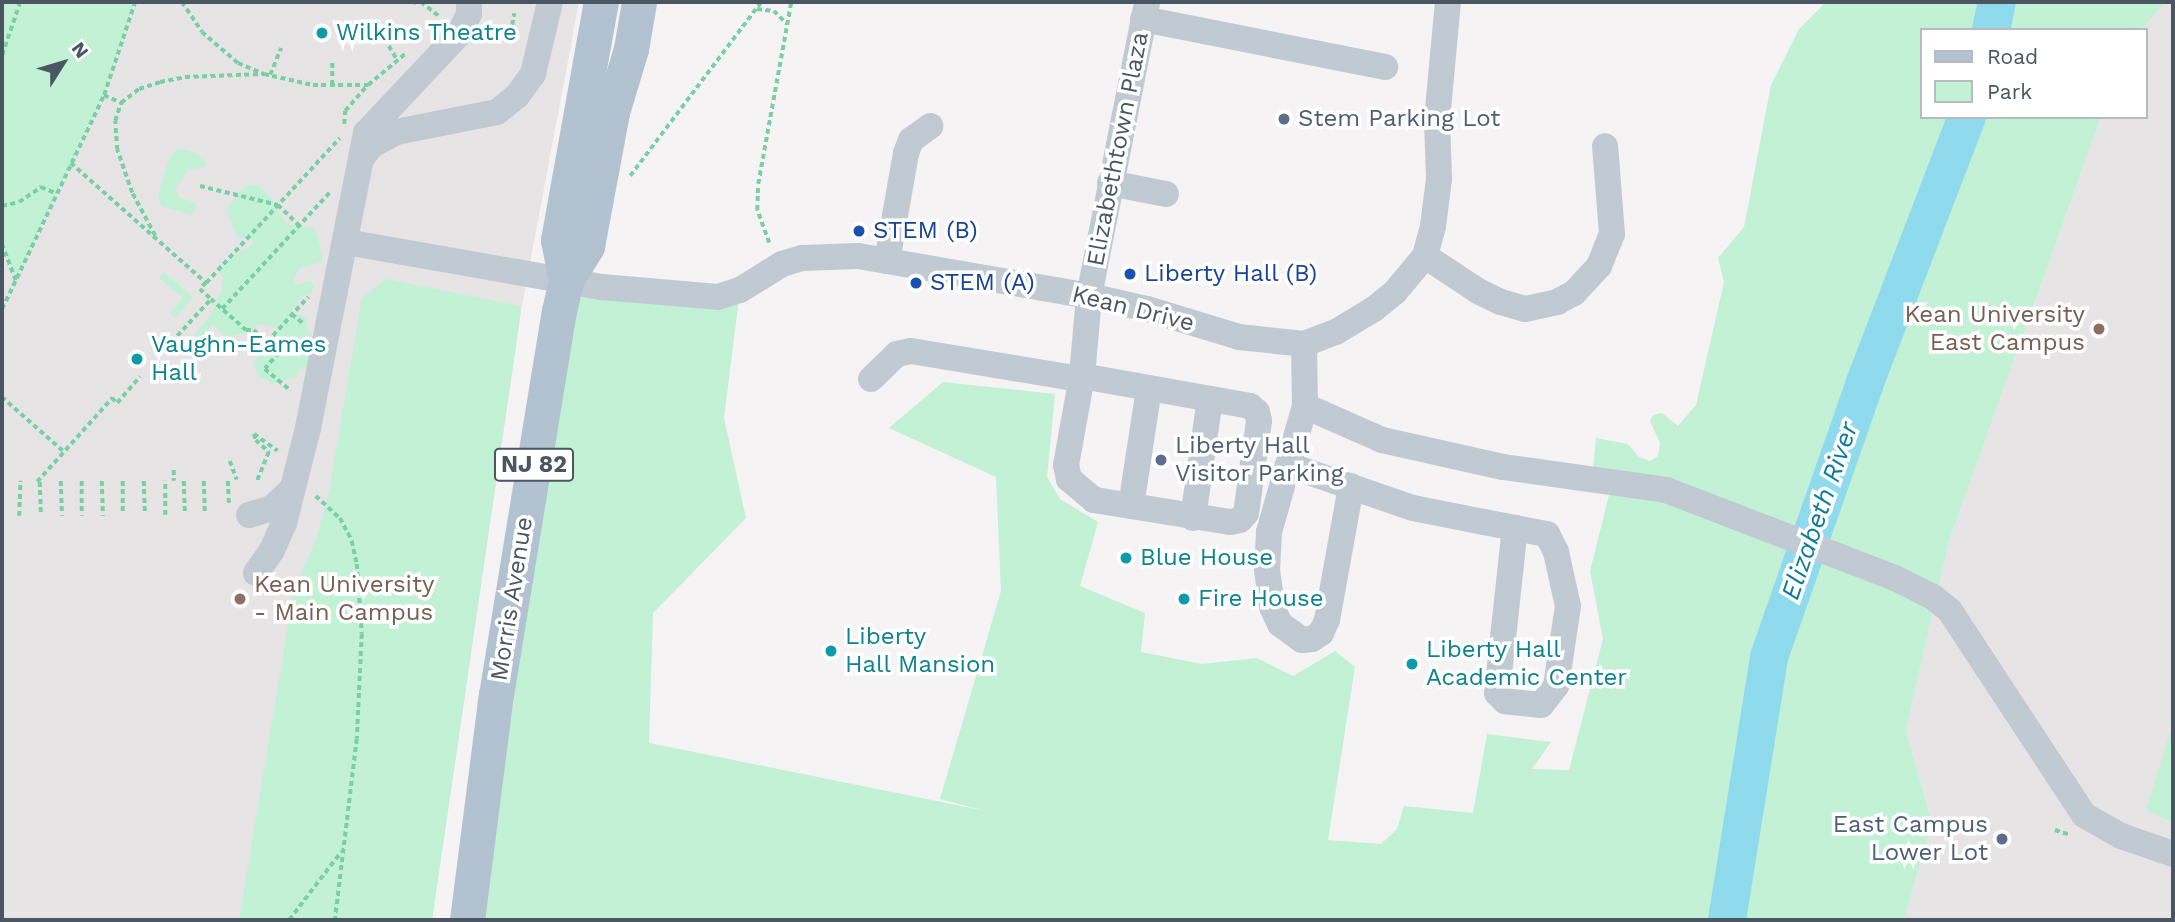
<!DOCTYPE html>
<html>
<head>
<meta charset="utf-8">
<style>
	body { margin:0 }
	#map { position:relative; width:2175px; height:922px; overflow:hidden; background:#f5f3f3; font-family:"Work Sans",sans-serif }
	div>[style] { position:absolute }
	[style*='--x'] { left:calc(var(--x)*1px); top:calc(var(--y)*1px); width:calc(var(--w)*1px); rotate:calc(var(--a)*1deg) }
	.education>* { inset:0; background:#e6e4e5 }
	.green>* { inset:0; background:#c3f1d5 }
	.river>* { height:38px; margin:-19px; padding:0 19px; transform-origin:19px; border-radius:19px; background:#90daee }
	.path>* { height:3.5px; margin-top:-1.75px; transform-origin:0; background:repeating-linear-gradient(90deg,#7ad0a6 0 5px,transparent 0 8.5px) }
	.minor>* { height:26px; margin:-13px; padding:0 13px; transform-origin:13px; border-radius:13px; background:#c1cad2 }
	.major>* { height:35px; margin:-17.5px; padding:0 17.5px; transform-origin:17.5px; border-radius:17.5px; background:#b3c2d1 }
	.dots>* { width:19px; height:19px; translate:-50% -50%; box-sizing:border-box; border:4px solid #fff; border-radius:50% }
	span { translate:-50% -50%; white-space:nowrap; text-align:center; line-height:1.15; -webkit-text-stroke:7px #fff; paint-order:stroke }
	.shield-label span { padding:2px 5px; background:#fff; border:2px solid; border-radius:5px; -webkit-text-stroke-width:0 }
	.shield-label { font-size:23px; color:#4a5661; font-weight:700 }
	.culture-label { font-size:24px; color:#0d838f }
	.left { translate:0 -50%; text-align:left }
	.service-label { font-size:24px; color:#4e5e75 }
	.right { translate:-100% -50%; text-align:right }
	.street-label { font-size:24px; color:#4a5661 }
	.transit-label { font-size:24px; color:#164399 }
	.education-label { font-size:24px; color:#785e54 }
	.water-label { font-size:26px; color:#0c7c9b; font-style:italic }
	.frame { position:absolute; inset:0; border:4px solid #4a5661; pointer-events:none }
	.legend { position:absolute; left:1920px; top:28px; width:228px; height:91px; box-sizing:border-box; background:#fff; border:2px solid #b7bbc0; margin:0; padding:9px 12px; list-style:none; font-size:21px; color:#4a5661 }
	.legend li { display:flex; align-items:center; gap:14px; height:35px }
	.legend b { width:35px; border:2px solid #b7bbc0 }
	.north { position:absolute; left:28px; top:28px; width:70px; height:70px; -webkit-text-stroke:5px #fff; paint-order:stroke; rotate:53deg; font-size:19px; font-weight:700; line-height:28px; text-align:center; color:#4a5661 }
	.north::after { content:''; display:block; margin:auto; width:24px; height:32px; background:#4a5661; clip-path:polygon(50% 0,100% 100%,50% 72%,0 100%) }
</style>
</head>
<body>
<div id="map">
	<div class="education">
		<i style="clip-path:polygon(2px 2px,579px 2px,521px 311px,432px 920px,2px 920px)"></i>
		<i style="clip-path:polygon(2133px 2px,2173px 2px,2173px 920px,1904px 920px,1932px 823px,1906px 730px,1949px 541px,2101px 117px,2145px 117px,2145px 30px,2111px 30px)"></i>
	</div>
	<div class="green">
		<i style="clip-path:polygon(2px 2px,135px 2px,104px 95px,16px 280px,2px 244px)"></i>
		<i style="clip-path:polygon(1826px 2px,2165px 2px,2145px 25px,2137px 30px,1921px 30px,1921px 117px,2101px 117px,1949px 541px,1906px 730px,1932px 823px,1904px 920px,467px 920px,566px 280px,740px 290px,724px 418px,746px 518px,653px 613px,649px 743px,986px 811px,940px 799px,1001px 591px,996px 477px,889px 428px,943px 382px,1055px 394px,1047px 477px,1060px 499px,1098px 522px,1080px 586px,1145px 613px,1141px 652px,1202px 664px,1257px 658px,1293px 676px,1335px 651px,1355px 667px,1328px 840px,1381px 844px,1397px 829px,1404px 806px,1473px 813px,1487px 734px,1551px 742px,1532px 769px,1569px 770px,1603px 639px,1590px 571px,1612px 483px,1592px 480px,1596px 438px,1628px 444px,1639px 457px,1650px 461px,1658px 456px,1660px 443px,1650px 421px,1653px 415px,1662px 413px,1678px 426px,1696px 405px,1724px 282px,1718px 258px,1744px 227px,1771px 85px,1799px 29px)"></i>
		<i style="clip-path:polygon(177px 148px,195px 153px,207px 163px,203px 168px,189px 169px,175px 189px,179px 197px,195px 203px,197px 206px,192px 215px,162px 206px,158px 196px,168px 161px)"></i>
		<i style="clip-path:polygon(250px 184px,259px 186px,273px 200px,284px 221px,291px 225px,312px 227px,317px 234px,323px 261px,299px 269px,294px 279px,296px 285px,310px 281px,314px 286px,312px 292px,301px 297px,288px 318px,300px 314px,307px 320px,307px 329px,314px 338px,308px 366px,298px 370px,297px 377px,272px 384px,257px 375px,253px 362px,260px 355px,258px 348px,262px 341px,271px 339px,279px 328px,258px 324px,248px 333px,233px 335px,245px 347px,241px 351px,213px 325px,199px 340px,194px 335px,209px 317px,222px 289px,223px 279px,218px 267px,252px 245px,252px 240px,236px 236px,227px 210px,240px 191px)"></i>
		<i style="clip-path:polygon(164px 272px,193px 297px,175px 318px,170px 313px,183px 298px,159px 278px)"></i>
		<i style="clip-path:polygon(386px 279px,520px 306px,521px 311px,432px 920px,239px 920px,294px 590px,317px 537px,329px 491px,362px 298px)"></i>
		<i style="clip-path:polygon(2173px 723px,2173px 823px,2146px 810px)"></i>
	</div>
	<div class="river">
		<i style="--x:1991;--y:30;--w:29;--a:-78"></i>
		<i style="--x:1727;--y:920;--w:266;--a:-80.9"></i>
		<i style="--x:1769;--y:657;--w:288;--a:-70.7"></i>
		<i style="--x:1864;--y:385;--w:287;--a:-69"></i>
	</div>
	<div class="path">
		<i style="--x:182;--y:2;--w:36;--a:56"></i>
		<i style="--x:202;--y:32;--w:48;--a:40.7"></i>
		<i style="--x:238;--y:63;--w:28;--a:23"></i>
		<i style="--x:264;--y:74;--w:50;--a:12.7"></i>
		<i style="--x:313;--y:85;--w:55;--a:0"></i>
		<i style="--x:421;--y:2;--w:24;--a:38"></i>
		<i style="--x:413;--y:4;--w:3;--a:-45"></i>
		<i style="--x:757;--y:9;--w:17;--a:7"></i>
		<i style="--x:774;--y:11;--w:18;--a:45"></i>
		<i style="--x:509;--y:42;--w:29;--a:-80"></i>
		<i style="--x:389;--y:46;--w:17;--a:59"></i>
		<i style="--x:2;--y:55;--w:56;--a:-71.2"></i>
		<i style="--x:270;--y:75;--w:29;--a:-68"></i>
		<i style="--x:332;--y:85;--w:23;--a:-90"></i>
		<i style="--x:104;--y:95;--w:19;--a:25"></i>
		<i style="--x:344;--y:124;--w:13;--a:-86"></i>
		<i style="--x:345;--y:111;--w:35;--a:-49"></i>
		<i style="--x:368;--y:85;--w:50;--a:-40.1"></i>
		<i style="--x:71;--y:163;--w:181;--a:41.6"></i>
		<i style="--x:206;--y:283;--w:8;--a:135"></i>
		<i style="--x:200;--y:289;--w:15;--a:42"></i>
		<i style="--x:211;--y:299;--w:47;--a:41.5"></i>
		<i style="--x:246;--y:330;--w:8;--a:0"></i>
		<i style="--x:254;--y:330;--w:34;--a:43"></i>
		<i style="--x:279;--y:353;--w:21;--a:131"></i>
		<i style="--x:265;--y:369;--w:34;--a:40"></i>
		<i style="--x:630;--y:176;--w:218;--a:-53"></i>
		<i style="--x:200;--y:186;--w:80;--a:13.7"></i>
		<i style="--x:278;--y:205;--w:29;--a:44"></i>
		<i style="--x:2;--y:206;--w:17;--a:-13"></i>
		<i style="--x:19;--y:202;--w:27;--a:-34"></i>
		<i style="--x:41;--y:187;--w:15;--a:23"></i>
		<i style="--x:155;--y:236;--w:49;--a:-118.1"></i>
		<i style="--x:132;--y:193;--w:46;--a:-109.2"></i>
		<i style="--x:117;--y:150;--w:29;--a:-94"></i>
		<i style="--x:115;--y:121;--w:19;--a:-72"></i>
		<i style="--x:121;--y:103;--w:23;--a:-38"></i>
		<i style="--x:139;--y:89;--w:22;--a:-18"></i>
		<i style="--x:160;--y:82;--w:25;--a:-11"></i>
		<i style="--x:185;--y:77;--w:79;--a:-2.2"></i>
		<i style="--x:769;--y:243;--w:35;--a:-110"></i>
		<i style="--x:757;--y:210;--w:26;--a:-88"></i>
		<i style="--x:758;--y:184;--w:185;--a:-79.7"></i>
		<i style="--x:2;--y:244;--w:39;--a:69"></i>
		<i style="--x:206;--y:283;--w:197;--a:-47.3"></i>
		<i style="--x:2;--y:309;--w:237;--a:-64.5"></i>
		<i style="--x:104;--y:95;--w:98;--a:-71.6"></i>
		<i style="--x:222;--y:309;--w:159;--a:-47.3"></i>
		<i style="--x:292;--y:314;--w:16;--a:40"></i>
		<i style="--x:177;--y:336;--w:50;--a:-47.4"></i>
		<i style="--x:267;--y:342;--w:61;--a:-47.7"></i>
		<i style="--x:2;--y:397;--w:81;--a:41.5"></i>
		<i style="--x:254;--y:434;--w:6;--a:72"></i>
		<i style="--x:256;--y:440;--w:18;--a:43"></i>
		<i style="--x:269;--y:452;--w:32;--a:112"></i>
		<i style="--x:254;--y:434;--w:29;--a:35"></i>
		<i style="--x:230;--y:461;--w:20;--a:70"></i>
		<i style="--x:174;--y:470;--w:11;--a:90"></i>
		<i style="--x:61;--y:481;--w:35;--a:88"></i>
		<i style="--x:82;--y:481;--w:35;--a:90"></i>
		<i style="--x:102;--y:481;--w:35;--a:88"></i>
		<i style="--x:123;--y:481;--w:34;--a:90"></i>
		<i style="--x:144;--y:481;--w:34;--a:88"></i>
		<i style="--x:184;--y:481;--w:34;--a:88"></i>
		<i style="--x:204;--y:481;--w:34;--a:88"></i>
		<i style="--x:228;--y:481;--w:22;--a:87"></i>
		<i style="--x:37;--y:482;--w:113;--a:-48.2"></i>
		<i style="--x:112;--y:398;--w:7;--a:45"></i>
		<i style="--x:117;--y:403;--w:35;--a:-49"></i>
		<i style="--x:40;--y:482;--w:34;--a:88"></i>
		<i style="--x:316;--y:496;--w:33;--a:43"></i>
		<i style="--x:340;--y:518;--w:26;--a:62"></i>
		<i style="--x:352;--y:541;--w:24;--a:78"></i>
		<i style="--x:357;--y:564;--w:70;--a:85.9"></i>
		<i style="--x:362;--y:634;--w:105;--a:92.7"></i>
		<i style="--x:357;--y:739;--w:182;--a:96.9"></i>
		<i style="--x:165;--y:515;--w:34;--a:-90"></i>
		<i style="--x:19;--y:516;--w:35;--a:-88"></i>
		<i style="--x:2055;--y:830;--w:16;--a:18"></i>
		<i style="--x:289;--y:920;--w:86;--a:-52.6"></i>
	</div>
	<div class="minor">
		<i style="--x:1143;--y:19;--w:247;--a:11.2"></i>
		<i style="--x:361;--y:159;--w:18;--a:-52"></i>
		<i style="--x:372;--y:145;--w:27;--a:-28"></i>
		<i style="--x:396;--y:132;--w:103;--a:-11.2"></i>
		<i style="--x:497;--y:112;--w:26;--a:-39"></i>
		<i style="--x:517;--y:96;--w:27;--a:-54"></i>
		<i style="--x:533;--y:74;--w:74;--a:-76.7"></i>
		<i style="--x:1110;--y:183;--w:57;--a:11.1"></i>
		<i style="--x:346;--y:242;--w:260;--a:10"></i>
		<i style="--x:602;--y:287;--w:116;--a:4.9"></i>
		<i style="--x:718;--y:297;--w:23;--a:-18"></i>
		<i style="--x:740;--y:290;--w:49;--a:-31.8"></i>
		<i style="--x:782;--y:264;--w:21;--a:-17"></i>
		<i style="--x:802;--y:258;--w:56;--a:-2"></i>
		<i style="--x:858;--y:256;--w:234;--a:9.8"></i>
		<i style="--x:1089;--y:296;--w:59;--a:12.6"></i>
		<i style="--x:1147;--y:309;--w:96;--a:16.9"></i>
		<i style="--x:1239;--y:337;--w:65;--a:6.1"></i>
		<i style="--x:1304;--y:344;--w:34;--a:-21"></i>
		<i style="--x:1336;--y:332;--w:44;--a:-31.2"></i>
		<i style="--x:1374;--y:309;--w:27;--a:-39"></i>
		<i style="--x:1395;--y:292;--w:47;--a:-50.2"></i>
		<i style="--x:1425;--y:256;--w:31;--a:-75"></i>
		<i style="--x:1433;--y:226;--w:47;--a:-82.7"></i>
		<i style="--x:1439;--y:179;--w:59;--a:-91.9"></i>
		<i style="--x:1437;--y:120;--w:119;--a:-84.7"></i>
		<i style="--x:1425;--y:256;--w:64;--a:33.4"></i>
		<i style="--x:1478;--y:291;--w:25;--a:26"></i>
		<i style="--x:1501;--y:302;--w:25;--a:16"></i>
		<i style="--x:1525;--y:309;--w:33;--a:-12"></i>
		<i style="--x:1557;--y:302;--w:19;--a:-28"></i>
		<i style="--x:1574;--y:293;--w:37;--a:-47"></i>
		<i style="--x:1599;--y:266;--w:35;--a:-68"></i>
		<i style="--x:1612;--y:234;--w:88;--a:-94.5"></i>
		<i style="--x:887;--y:261;--w:110;--a:-80"></i>
		<i style="--x:906;--y:153;--w:14;--a:-69"></i>
		<i style="--x:911;--y:140;--w:24;--a:-36"></i>
		<i style="--x:1304;--y:344;--w:62;--a:89.1"></i>
		<i style="--x:1305;--y:406;--w:61;--a:106.1"></i>
		<i style="--x:1288;--y:465;--w:132;--a:19"></i>
		<i style="--x:1413;--y:508;--w:72;--a:11.2"></i>
		<i style="--x:1484;--y:522;--w:32;--a:11"></i>
		<i style="--x:1515;--y:528;--w:33;--a:11"></i>
		<i style="--x:1547;--y:534;--w:20;--a:63"></i>
		<i style="--x:1556;--y:552;--w:55;--a:77.5"></i>
		<i style="--x:1568;--y:606;--w:81;--a:98.5"></i>
		<i style="--x:1556;--y:686;--w:24;--a:128"></i>
		<i style="--x:1541;--y:705;--w:36;--a:-174"></i>
		<i style="--x:1505;--y:701;--w:11;--a:-135"></i>
		<i style="--x:1497;--y:693;--w:166;--a:-83.8"></i>
		<i style="--x:1082;--y:376;--w:171;--a:10.1"></i>
		<i style="--x:1250;--y:406;--w:9;--a:41"></i>
		<i style="--x:1257;--y:412;--w:9;--a:77"></i>
		<i style="--x:1259;--y:421;--w:93;--a:98"></i>
		<i style="--x:1246;--y:513;--w:9;--a:131"></i>
		<i style="--x:1240;--y:520;--w:10;--a:169"></i>
		<i style="--x:1230;--y:522;--w:138;--a:-170.8"></i>
		<i style="--x:1094;--y:500;--w:33;--a:-140"></i>
		<i style="--x:1069;--y:479;--w:14;--a:-102"></i>
		<i style="--x:1066;--y:465;--w:90;--a:-79.8"></i>
		<i style="--x:1082;--y:376;--w:80;--a:-85"></i>
		<i style="--x:1089;--y:296;--w:300;--a:-78.8"></i>
		<i style="--x:871;--y:379;--w:36;--a:-44"></i>
		<i style="--x:897;--y:354;--w:14;--a:-12"></i>
		<i style="--x:911;--y:351;--w:172;--a:9.4"></i>
		<i style="--x:1305;--y:406;--w:84;--a:23.8"></i>
		<i style="--x:1382;--y:440;--w:124;--a:12.6"></i>
		<i style="--x:1503;--y:467;--w:165;--a:8"></i>
		<i style="--x:1666;--y:490;--w:245;--a:21"></i>
		<i style="--x:1895;--y:578;--w:42;--a:26.6"></i>
		<i style="--x:1933;--y:597;--w:22;--a:39"></i>
		<i style="--x:1950;--y:611;--w:244;--a:56.7"></i>
		<i style="--x:2084;--y:815;--w:43;--a:29.6"></i>
		<i style="--x:2121;--y:836;--w:55;--a:19.1"></i>
		<i style="--x:1288;--y:465;--w:70;--a:105.8"></i>
		<i style="--x:1269;--y:532;--w:38;--a:93"></i>
		<i style="--x:1267;--y:570;--w:37;--a:82"></i>
		<i style="--x:1272;--y:607;--w:19;--a:65"></i>
		<i style="--x:1280;--y:624;--w:27;--a:36"></i>
		<i style="--x:1302;--y:640;--w:10;--a:-6"></i>
		<i style="--x:1312;--y:639;--w:11;--a:-34"></i>
		<i style="--x:1321;--y:633;--w:14;--a:-65"></i>
		<i style="--x:1327;--y:620;--w:136;--a:-79.8"></i>
		<i style="--x:1131;--y:506;--w:119;--a:-81.3"></i>
		<i style="--x:249;--y:515;--w:24;--a:-17"></i>
		<i style="--x:272;--y:508;--w:26;--a:-43"></i>
		<i style="--x:1193;--y:518;--w:120;--a:-81.9"></i>
		<i style="--x:256;--y:573;--w:28;--a:-55"></i>
		<i style="--x:272;--y:550;--w:30;--a:-66"></i>
		<i style="--x:284;--y:523;--w:98;--a:-75.8"></i>
		<i style="--x:308;--y:428;--w:301;--a:-78.9"></i>
		<i style="--x:366;--y:133;--w:137;--a:-46.8"></i>
		<i style="--x:460;--y:33;--w:21;--a:-65"></i>
		<i style="--x:469;--y:14;--w:12;--a:-90"></i>
	</div>
	<div class="major">
		<i style="--x:566;--y:280;--w:41;--a:-101.3"></i>
		<i style="--x:558;--y:240;--w:242;--a:-79.8"></i>
		<i style="--x:467;--y:920;--w:227;--a:-82.7"></i>
		<i style="--x:496;--y:695;--w:389;--a:-80.7"></i>
		<i style="--x:559;--y:311;--w:32;--a:-77"></i>
		<i style="--x:566;--y:280;--w:40;--a:-58"></i>
		<i style="--x:587;--y:246;--w:136;--a:-79.4"></i>
		<i style="--x:612;--y:112;--w:66;--a:-73.2"></i>
		<i style="--x:631;--y:49;--w:48;--a:-80.3"></i>
	</div>
	<div class="dots">
		<i style="left:322px;top:33px;background:#0f9aa8"></i>
		<i style="left:1284px;top:119px;background:#5c6f8a"></i>
		<i style="left:859px;top:231px;background:#1a4fb4"></i>
		<i style="left:1130px;top:274px;background:#1a4fb4"></i>
		<i style="left:916px;top:283px;background:#1a4fb4"></i>
		<i style="left:2099px;top:329px;background:#8d6e63"></i>
		<i style="left:137px;top:359px;background:#0f9aa8"></i>
		<i style="left:1161px;top:460px;background:#5c6f8a"></i>
		<i style="left:1126px;top:558px;background:#0f9aa8"></i>
		<i style="left:240px;top:599px;background:#8d6e63"></i>
		<i style="left:1184px;top:599px;background:#0f9aa8"></i>
		<i style="left:831px;top:651px;background:#0f9aa8"></i>
		<i style="left:1412px;top:664px;background:#0f9aa8"></i>
		<i style="left:2002px;top:839px;background:#5c6f8a"></i>
	</div>
	<div class="shield-label">
		<span style="left:534px;top:465px">NJ 82</span>
	</div>
	<div class="culture-label">
		<span class="left" style="left:336px;top:33px">Wilkins Theatre</span>
		<span class="left" style="left:151px;top:359px">Vaughn-Eames<br>Hall</span>
		<span class="left" style="left:1140px;top:558px">Blue House</span>
		<span class="left" style="left:1198px;top:599px">Fire House</span>
		<span class="left" style="left:845px;top:651px">Liberty<br>Hall Mansion</span>
		<span class="left" style="left:1426px;top:664px">Liberty Hall<br>Academic Center</span>
	</div>
	<div class="service-label">
		<span class="left" style="left:1298px;top:119px">Stem Parking Lot</span>
		<span class="left" style="left:1175px;top:460px">Liberty Hall<br>Visitor Parking</span>
		<span class="right" style="left:1988px;top:839px">East Campus<br>Lower Lot</span>
	</div>
	<div class="street-label">
		<span style="left:1118px;top:149px;rotate:-79deg">Elizabethtown Plaza</span>
		<span style="left:1133px;top:309px;rotate:14deg">Kean Drive</span>
		<span style="left:512px;top:599px;rotate:-81deg">Morris Avenue</span>
	</div>
	<div class="transit-label">
		<span class="left" style="left:873px;top:231px">STEM (B)</span>
		<span class="left" style="left:1144px;top:274px">Liberty Hall (B)</span>
		<span class="left" style="left:930px;top:283px">STEM (A)</span>
	</div>
	<div class="education-label">
		<span class="right" style="left:2085px;top:329px">Kean University<br>East Campus</span>
		<span class="left" style="left:254px;top:599px">Kean University<br>- Main Campus</span>
	</div>
	<div class="water-label">
		<span style="left:1820px;top:511px;rotate:-71deg">Elizabeth River</span>
	</div>
	<div class="frame"></div>
	<ul class="legend">
	<li><b style="height:9px;background:#b3c2d1"></b>Road</li>
	<li><b style="height:19px;background:#c3f1d5"></b>Park</li>
	</ul>
	<div class="north">N</div>
</div>
</body>
</html>
